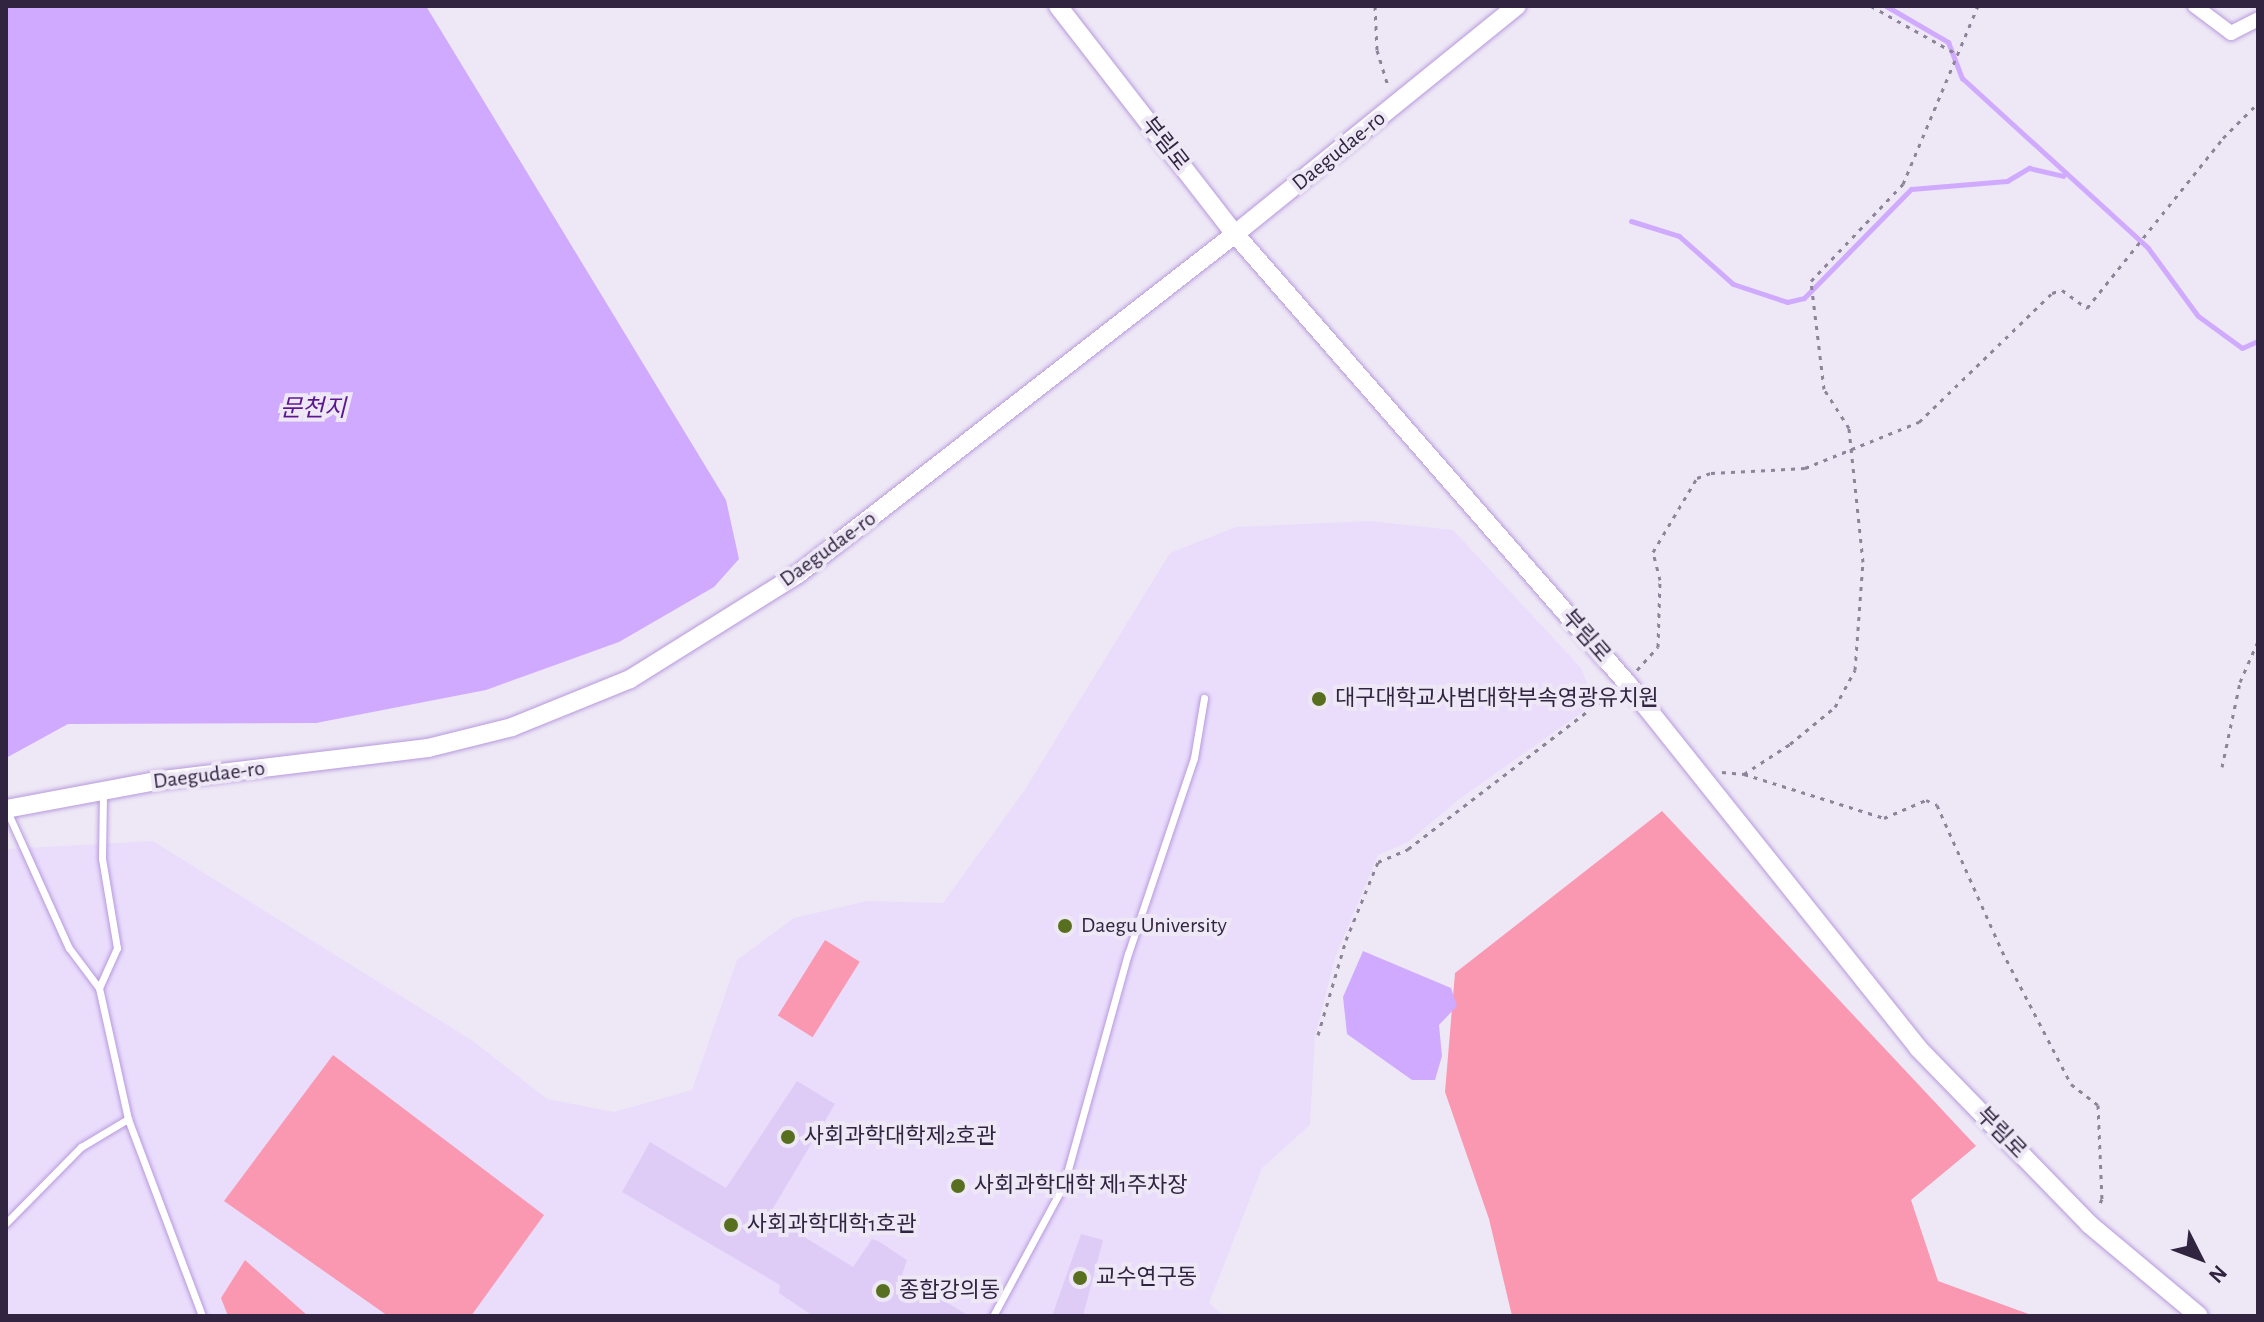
<!DOCTYPE html>
<html>
<head>
<meta charset="utf-8">
<style>
	body { margin:0 }
	#map { position:relative; width:2264px; height:1322px; overflow:hidden; background:#eee8f6; font-family:"Alegreya Sans","Noto Sans KR",sans-serif }
	div>[style] { position:absolute }
	[style*='--x'] { left:calc(var(--x)*1px); top:calc(var(--y)*1px); width:calc(var(--w)*1px); rotate:calc(var(--a)*1deg) }
	.built>* { inset:0; background:#eaddfc }
	.green>* { inset:0; background:#f998b0; transform-origin:0 0 }
	.water>* { inset:0; background:#d0aafe }
	.stream>* { height:5px; margin:-2.5px; padding:0 2.5px; transform-origin:2.5px; border-radius:2.5px; background:#d0aafe }
	.building>* { inset:0; background:#deccf7 }
	.path>* { height:3px; margin-top:-1.5px; transform-origin:0; background:repeating-linear-gradient(90deg,#8e8499 0 4px,transparent 0 10px) }
	.roads { filter:drop-shadow(0 0 2px #b799dd) drop-shadow(0 0 2px #b799dd) }
	.service>* { height:7px; margin:-3.5px; padding:0 3.5px; transform-origin:3.5px; border-radius:3.5px; background:#fff }
	.minor>* { height:14px; margin:-7px; padding:0 7px; transform-origin:7px; border-radius:7px; background:#fff }
	.tertiary>* { height:18px; margin:-9px; padding:0 9px; transform-origin:9px; border-radius:9px; background:#fff }
	.dots>* { width:22px; height:22px; translate:-50% -50%; box-sizing:border-box; border:4px solid #eee8f6; border-radius:50% }
	span { translate:-50% -50%; white-space:nowrap; text-align:center; line-height:1.15; -webkit-text-stroke:8px #eee8f6; paint-order:stroke }
	.street-label { font-size:22px; color:#312440 }
	.poi-label { font-size:22px; color:#312440 }
	.left { translate:0 -50%; text-align:left }
	.water-label { font-size:24px; color:#5d1692; font-style:italic }
	.frame { position:absolute; inset:0; border:8px solid #312440; pointer-events:none }
	.north { position:absolute; left:2160px; top:1218px; width:80px; height:80px; -webkit-text-stroke:6px #eee8f6; paint-order:stroke; rotate:132deg; font-size:22px; font-weight:700; line-height:32px; text-align:center; color:#312440 }
	.north::after { content:''; display:block; margin:auto; width:28px; height:36px; background:#312440; clip-path:polygon(50% 0,100% 100%,50% 72%,0 100%) }
</style>
</head>
<body>
<div id="map">
	<div class="built">
		<i style="clip-path:polygon(1370px 521px,1453px 530px,1581px 668px,1595px 703px,1458px 800px,1408px 842px,1378px 855px,1335px 958px,1315px 1037px,1310px 1125px,1262px 1168px,1209px 1303px,1224px 1316px,6px 1316px,6px 849px,153px 841px,473px 1041px,547px 1099px,614px 1112px,692px 1090px,737px 960px,794px 918px,867px 901px,943px 903px,1024px 791px,1170px 553px,1236px 527px)"></i>
	</div>
	<div class="green">
		<i style="clip-path:polygon(1662px 811px,1976px 1146px,1911px 1200px,1938px 1281px,2034px 1316px,1512px 1316px,1489px 1219px,1445px 1092px,1455px 973px)"></i>
		<i style="left:825px;top:940px;width:41px;height:89px;rotate:32deg"></i>
		<i style="clip-path:polygon(333px 1055px,544px 1215px,471px 1316px,388px 1316px,224px 1201px)"></i>
		<i style="clip-path:polygon(245px 1260px,308px 1316px,228px 1316px,221px 1298px)"></i>
	</div>
	<div class="water">
		<i style="clip-path:polygon(6px 6px,426px 6px,726px 500px,739px 559px,714px 587px,619px 642px,486px 690px,316px 723px,68px 724px,6px 758px)"></i>
		<i style="clip-path:polygon(1363px 951px,1451px 988px,1457px 1006px,1439px 1025px,1442px 1056px,1435px 1080px,1412px 1080px,1347px 1034px,1343px 997px)"></i>
	</div>
	<div class="stream">
		<i style="--x:1886;--y:6;--w:72;--a:30.1"></i>
		<i style="--x:1948;--y:42;--w:39;--a:69"></i>
		<i style="--x:1962;--y:78;--w:252;--a:42.4"></i>
		<i style="--x:2148;--y:248;--w:84;--a:53.7"></i>
		<i style="--x:2198;--y:316;--w:54;--a:36"></i>
		<i style="--x:2242;--y:348;--w:17;--a:-24"></i>
		<i style="--x:1631;--y:221;--w:50;--a:17.4"></i>
		<i style="--x:1679;--y:236;--w:72;--a:41.6"></i>
		<i style="--x:1733;--y:284;--w:57;--a:18.4"></i>
		<i style="--x:1787;--y:302;--w:17;--a:-13"></i>
		<i style="--x:1804;--y:298;--w:153;--a:-45.5"></i>
		<i style="--x:1911;--y:189;--w:96;--a:-4.8"></i>
		<i style="--x:2007;--y:181;--w:26;--a:-31"></i>
		<i style="--x:2029;--y:168;--w:35;--a:13"></i>
	</div>
	<div class="building">
		<i style="clip-path:polygon(797px 1081px,835px 1104px,769px 1215px,853px 1267px,872px 1239px,878px 1241px,907px 1260px,902px 1275px,969px 1316px,813px 1316px,779px 1293px,780px 1285px,622px 1192px,650px 1142px,726px 1188px)"></i>
		<i style="clip-path:polygon(1081px 1234px,1103px 1240px,1083px 1316px,1052px 1316px)"></i>
	</div>
	<div class="path">
		<i style="--x:1375;--y:6;--w:44;--a:87.4"></i>
		<i style="--x:1377;--y:50;--w:39;--a:73"></i>
		<i style="--x:1871;--y:6;--w:96;--a:29.2"></i>
		<i style="--x:1637;--y:670;--w:31;--a:-48"></i>
		<i style="--x:1658;--y:647;--w:67;--a:-88.3"></i>
		<i style="--x:1660;--y:580;--w:29;--a:-104"></i>
		<i style="--x:1653;--y:552;--w:86;--a:-59.3"></i>
		<i style="--x:1697;--y:478;--w:15;--a:-20"></i>
		<i style="--x:1711;--y:473;--w:94;--a:-3"></i>
		<i style="--x:1805;--y:468;--w:123;--a:-22"></i>
		<i style="--x:1919;--y:422;--w:185;--a:-44.1"></i>
		<i style="--x:2052;--y:293;--w:10;--a:-17"></i>
		<i style="--x:2062;--y:290;--w:31;--a:36"></i>
		<i style="--x:2087;--y:308;--w:218;--a:-51.3"></i>
		<i style="--x:2223;--y:138;--w:49;--a:-45"></i>
		<i style="--x:2222;--y:767;--w:87;--a:-78"></i>
		<i style="--x:2240;--y:682;--w:45;--a:-66.3"></i>
		<i style="--x:1722;--y:772;--w:22;--a:5"></i>
		<i style="--x:1744;--y:774;--w:55;--a:-33.1"></i>
		<i style="--x:1790;--y:744;--w:58;--a:-39.4"></i>
		<i style="--x:1835;--y:707;--w:42;--a:-61.6"></i>
		<i style="--x:1855;--y:670;--w:108;--a:-85.8"></i>
		<i style="--x:1863;--y:562;--w:135;--a:-96"></i>
		<i style="--x:1849;--y:428;--w:46;--a:-122.7"></i>
		<i style="--x:1824;--y:389;--w:109;--a:-96.9"></i>
		<i style="--x:1811;--y:281;--w:134;--a:-46.5"></i>
		<i style="--x:1903;--y:184;--w:193;--a:-67.2"></i>
		<i style="--x:1744;--y:774;--w:147;--a:17.4"></i>
		<i style="--x:1884;--y:818;--w:46;--a:-23.2"></i>
		<i style="--x:1926;--y:800;--w:12;--a:24"></i>
		<i style="--x:1937;--y:805;--w:160;--a:66"></i>
		<i style="--x:2002;--y:951;--w:150;--a:62.6"></i>
		<i style="--x:2071;--y:1084;--w:34;--a:38"></i>
		<i style="--x:2098;--y:1105;--w:94;--a:87.6"></i>
		<i style="--x:2102;--y:1199;--w:9;--a:117"></i>
		<i style="--x:1318;--y:1035;--w:99;--a:-73.6"></i>
		<i style="--x:1346;--y:940;--w:84;--a:-67.7"></i>
		<i style="--x:1378;--y:862;--w:33;--a:-23"></i>
		<i style="--x:1408;--y:849;--w:255;--a:-37.5"></i>
	</div>
	<div class="roads">
		<div class="service">
			<i style="--x:7;--y:811;--w:150;--a:65.7"></i>
			<i style="--x:69;--y:948;--w:50;--a:53.1"></i>
			<i style="--x:99;--y:988;--w:44;--a:-65.8"></i>
			<i style="--x:117;--y:948;--w:91;--a:-99.5"></i>
			<i style="--x:102;--y:858;--w:64;--a:-89.1"></i>
			<i style="--x:99;--y:988;--w:134;--a:77.5"></i>
			<i style="--x:128;--y:1119;--w:210;--a:69.4"></i>
			<i style="--x:6;--y:1223;--w:107;--a:-45.4"></i>
			<i style="--x:81;--y:1147;--w:55;--a:-30.8"></i>
			<i style="--x:993;--y:1316;--w:150;--a:-61.7"></i>
			<i style="--x:1064;--y:1184;--w:239;--a:-74.5"></i>
			<i style="--x:1128;--y:954;--w:207;--a:-71.4"></i>
			<i style="--x:1194;--y:758;--w:61;--a:-80.5"></i>
		</div>
		<div class="minor">
			<i style="--x:2195;--y:6;--w:45;--a:36.9"></i>
			<i style="--x:2231;--y:33;--w:30;--a:-27"></i>
		</div>
		<div class="tertiary">
			<i style="--x:1058;--y:6;--w:289;--a:52.2"></i>
			<i style="--x:1235;--y:234;--w:596;--a:48.88"></i>
			<i style="--x:1627;--y:683;--w:467;--a:51.4"></i>
			<i style="--x:1918;--y:1048;--w:245;--a:45.8"></i>
			<i style="--x:2089;--y:1224;--w:143;--a:39.9"></i>
			<i style="--x:6;--y:809;--w:152;--a:-10.6"></i>
			<i style="--x:155;--y:781;--w:275;--a:-6.9"></i>
			<i style="--x:428;--y:748;--w:87;--a:-14"></i>
			<i style="--x:512;--y:727;--w:127;--a:-22.1"></i>
			<i style="--x:630;--y:679;--w:198;--a:-32"></i>
			<i style="--x:798;--y:574;--w:554;--a:-37.88"></i>
			<i style="--x:1235;--y:234;--w:363;--a:-39"></i>
		</div>
	</div>
	<div class="dots">
		<i style="left:1319px;top:699px;background:#576f1f"></i>
		<i style="left:1065px;top:926px;background:#576f1f"></i>
		<i style="left:788px;top:1137px;background:#576f1f"></i>
		<i style="left:958px;top:1186px;background:#576f1f"></i>
		<i style="left:731px;top:1225px;background:#576f1f"></i>
		<i style="left:1080px;top:1278px;background:#576f1f"></i>
		<i style="left:883px;top:1291px;background:#576f1f"></i>
	</div>
	<div class="street-label">
		<span style="left:1165px;top:144px;rotate:52deg">부림로</span>
		<span style="left:1339px;top:151px;rotate:-39deg">Daegudae-ro</span>
		<span style="left:828px;top:549px;rotate:-36deg">Daegudae-ro</span>
		<span style="left:1586px;top:636px;rotate:49deg">부림로</span>
		<span style="left:209px;top:775px;rotate:-7deg">Daegudae-ro</span>
		<span style="left:2001px;top:1133px;rotate:46deg">부림로</span>
	</div>
	<div class="poi-label">
		<span class="left" style="left:1335px;top:699px">대구대학교사범대학부속영광유치원</span>
		<span class="left" style="left:1081px;top:926px">Daegu University</span>
		<span class="left" style="left:804px;top:1137px">사회과학대학제2호관</span>
		<span class="left" style="left:974px;top:1186px">사회과학대학 제1주차장</span>
		<span class="left" style="left:747px;top:1225px">사회과학대학1호관</span>
		<span class="left" style="left:1096px;top:1278px">교수연구동</span>
		<span class="left" style="left:899px;top:1291px">종합강의동</span>
	</div>
	<div class="water-label">
		<span style="left:313px;top:410px">문천지</span>
	</div>
	<div class="frame"></div>
	<div class="north">N</div>
</div>
</body>
</html>
